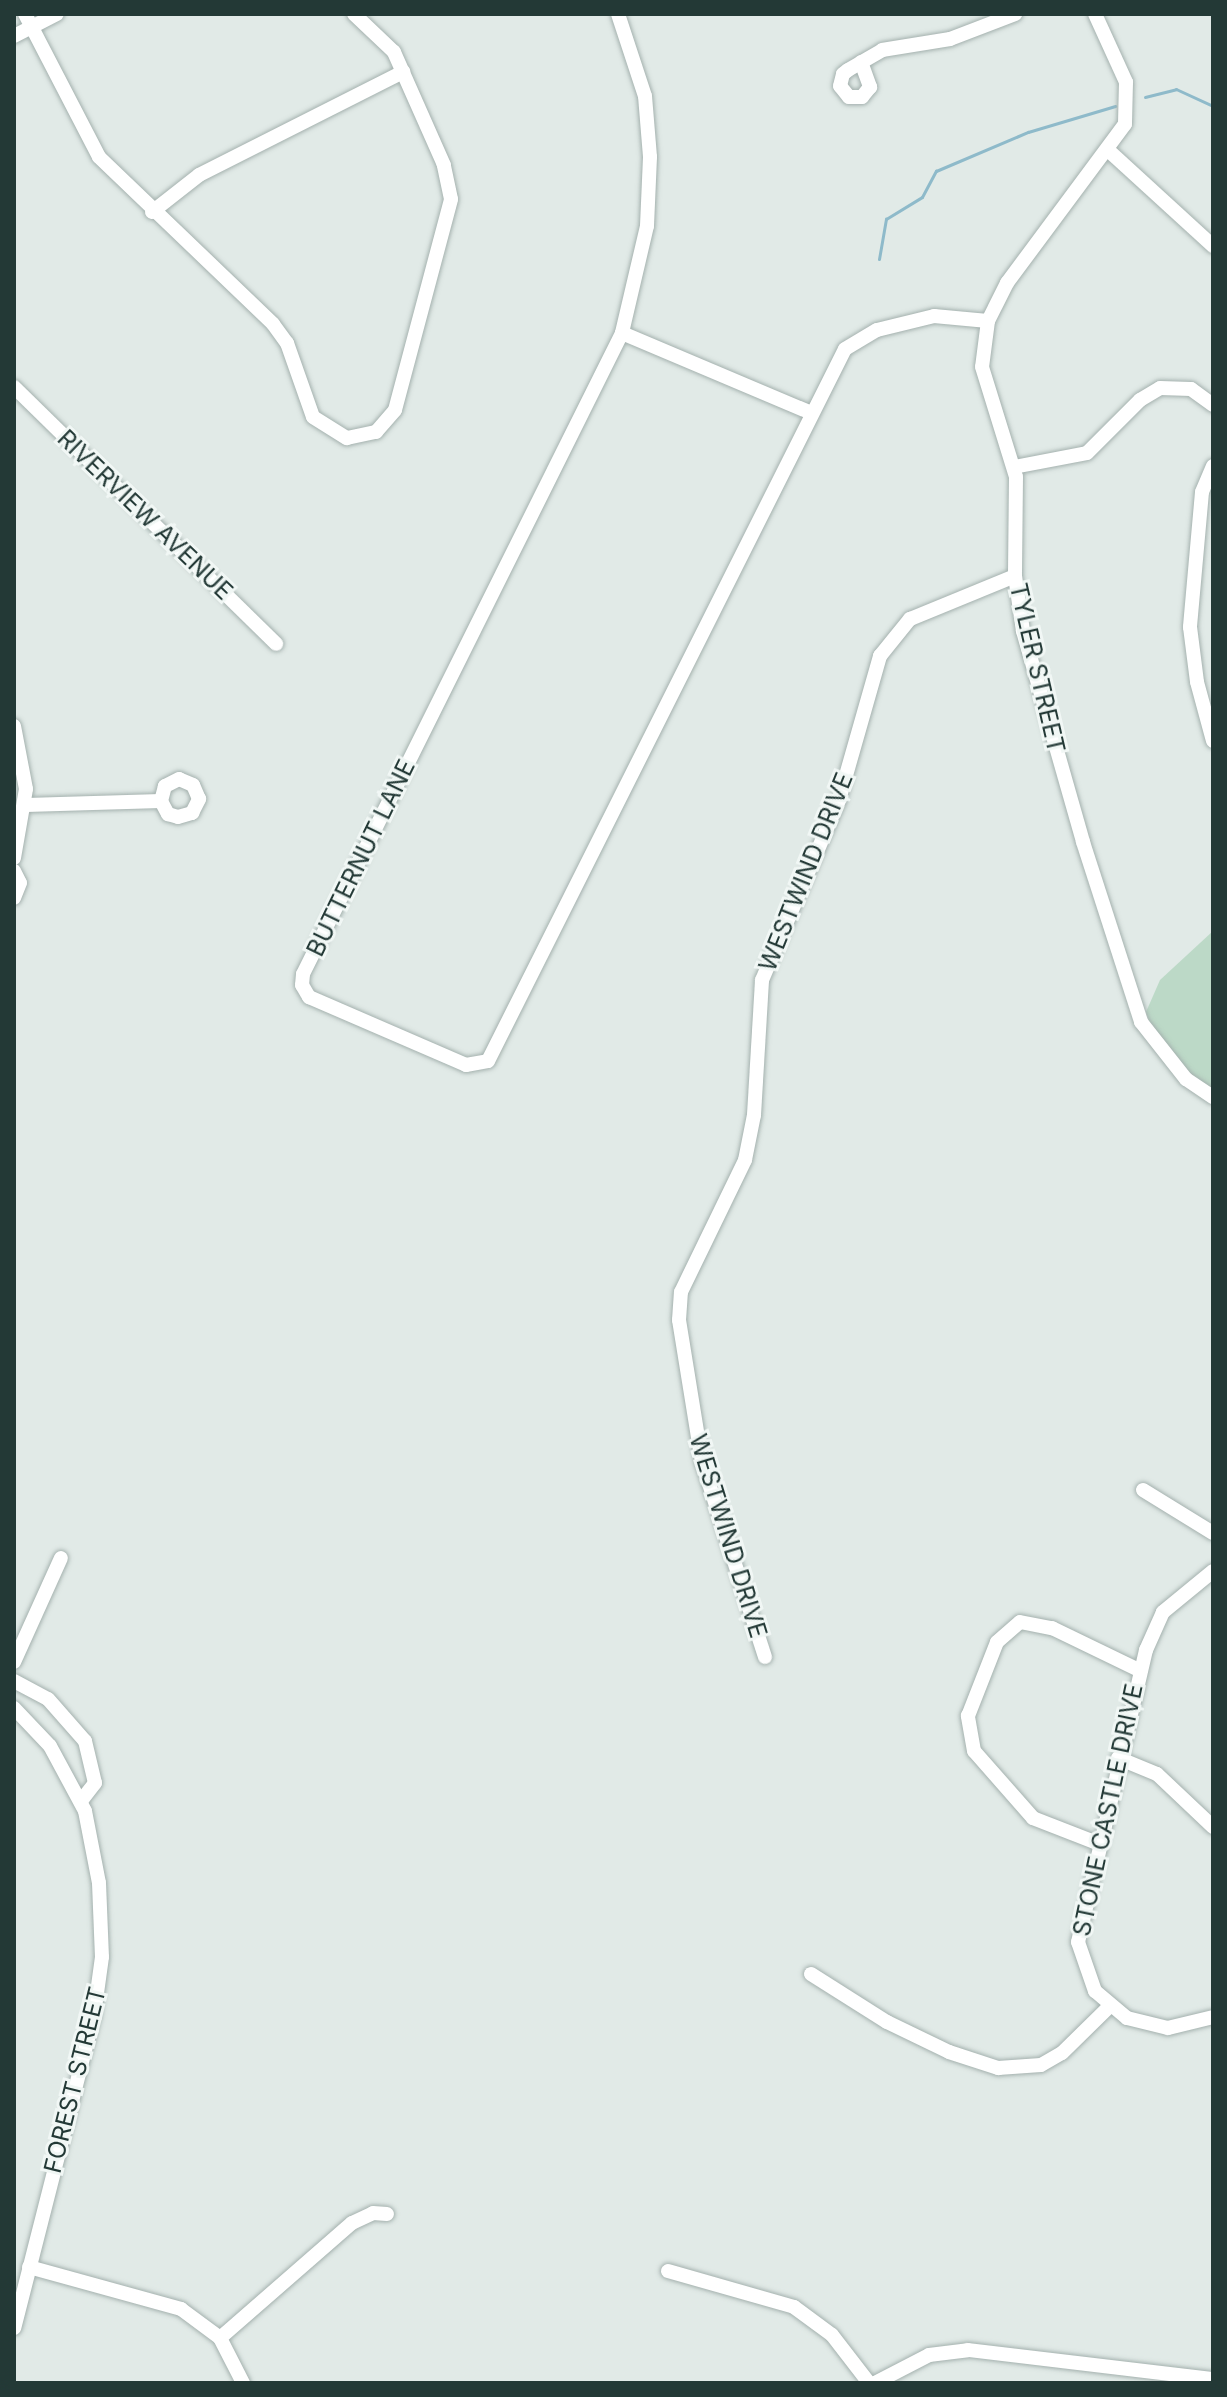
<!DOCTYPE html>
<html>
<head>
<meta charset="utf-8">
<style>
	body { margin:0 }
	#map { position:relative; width:1227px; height:2397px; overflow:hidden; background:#e1eae7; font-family:Inter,sans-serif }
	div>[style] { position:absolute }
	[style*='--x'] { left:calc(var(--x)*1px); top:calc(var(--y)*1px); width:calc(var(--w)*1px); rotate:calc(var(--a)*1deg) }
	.green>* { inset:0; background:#bcd9c7 }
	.stream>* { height:3px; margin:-1.5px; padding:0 1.5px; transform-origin:1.5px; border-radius:1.5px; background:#8ebaca }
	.roads { filter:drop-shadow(0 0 2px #a4b1ae) drop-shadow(0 0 2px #a4b1ae) }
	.minor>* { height:14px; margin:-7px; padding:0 7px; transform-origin:7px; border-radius:7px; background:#fff }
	span { translate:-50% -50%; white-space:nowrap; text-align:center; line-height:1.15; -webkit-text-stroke:6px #f1f7f5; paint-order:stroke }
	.street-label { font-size:24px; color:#233936 }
	.frame { position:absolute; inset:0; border:16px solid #233936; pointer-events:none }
</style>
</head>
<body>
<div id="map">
	<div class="green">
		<i style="clip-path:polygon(1213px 931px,1213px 1089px,1187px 1072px,1153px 1031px,1146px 1012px,1160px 980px)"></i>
	</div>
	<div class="stream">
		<i style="--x:1145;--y:97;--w:32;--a:-14"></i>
		<i style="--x:1176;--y:89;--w:41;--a:24.7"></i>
		<i style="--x:879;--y:259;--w:41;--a:-80.1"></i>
		<i style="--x:886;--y:219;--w:42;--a:-31.4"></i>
		<i style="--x:922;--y:197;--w:30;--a:-62"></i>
		<i style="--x:936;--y:171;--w:100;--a:-23"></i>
		<i style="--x:1028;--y:132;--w:91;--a:-16.6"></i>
	</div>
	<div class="roads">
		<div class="minor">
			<i style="--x:25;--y:14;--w:161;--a:62.6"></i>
			<i style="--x:99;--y:157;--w:241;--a:43.8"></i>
			<i style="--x:273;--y:324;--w:24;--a:54"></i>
			<i style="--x:287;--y:343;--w:78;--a:70.6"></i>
			<i style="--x:313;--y:417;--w:40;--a:32"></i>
			<i style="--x:347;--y:438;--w:30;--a:-12"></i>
			<i style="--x:376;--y:432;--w:29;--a:-49"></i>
			<i style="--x:395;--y:410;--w:218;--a:-75.1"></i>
			<i style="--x:451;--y:199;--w:35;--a:-102"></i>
			<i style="--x:444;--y:165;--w:124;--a:-113.9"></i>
			<i style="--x:394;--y:52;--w:55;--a:-136.5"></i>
			<i style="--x:618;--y:14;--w:86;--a:71.8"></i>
			<i style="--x:645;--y:96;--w:61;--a:85.3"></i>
			<i style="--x:650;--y:157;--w:69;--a:92.5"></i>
			<i style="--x:647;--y:226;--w:110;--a:103.2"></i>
			<i style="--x:622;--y:333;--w:716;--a:116.46"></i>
			<i style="--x:303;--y:974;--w:11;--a:95"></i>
			<i style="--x:302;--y:985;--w:14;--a:60"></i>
			<i style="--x:309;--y:997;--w:171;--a:23.4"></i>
			<i style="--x:466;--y:1065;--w:22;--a:-10"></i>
			<i style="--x:488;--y:1061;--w:796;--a:-63.37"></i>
			<i style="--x:845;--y:349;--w:37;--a:-31"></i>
			<i style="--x:877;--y:330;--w:59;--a:-13.8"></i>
			<i style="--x:934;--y:316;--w:54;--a:5.3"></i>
			<i style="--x:1095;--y:14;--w:75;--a:65.5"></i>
			<i style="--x:1126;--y:82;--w:42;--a:91.4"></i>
			<i style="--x:1125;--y:124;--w:198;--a:126.6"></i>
			<i style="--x:1007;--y:283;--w:42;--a:116.6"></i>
			<i style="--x:988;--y:321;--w:46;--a:97.4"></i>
			<i style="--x:982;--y:367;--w:115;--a:72.8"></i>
			<i style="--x:1016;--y:477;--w:99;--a:90.6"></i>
			<i style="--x:1015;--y:576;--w:56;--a:81.7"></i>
			<i style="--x:1023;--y:631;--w:219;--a:74.1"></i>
			<i style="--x:1083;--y:842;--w:189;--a:72.1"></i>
			<i style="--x:1141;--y:1022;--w:73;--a:51.7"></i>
			<i style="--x:1186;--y:1079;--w:32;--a:34"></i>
			<i style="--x:14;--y:36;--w:48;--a:-27.1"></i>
			<i style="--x:861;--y:62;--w:27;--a:70"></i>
			<i style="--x:870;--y:87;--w:13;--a:129"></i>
			<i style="--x:862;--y:97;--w:13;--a:180"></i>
			<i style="--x:849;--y:97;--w:14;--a:-129"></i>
			<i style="--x:840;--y:86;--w:12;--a:-76"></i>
			<i style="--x:843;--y:74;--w:6;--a:-39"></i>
			<i style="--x:848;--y:70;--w:39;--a:-30"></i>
			<i style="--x:882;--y:50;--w:69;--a:-9.2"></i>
			<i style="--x:950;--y:39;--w:70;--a:-21"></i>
			<i style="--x:1109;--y:151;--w:141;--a:42.4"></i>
			<i style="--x:152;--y:212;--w:60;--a:-38.2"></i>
			<i style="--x:199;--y:175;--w:229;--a:-26.8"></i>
			<i style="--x:622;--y:333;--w:205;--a:22.9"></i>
			<i style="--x:14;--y:387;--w:367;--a:44.4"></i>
			<i style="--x:1213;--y:466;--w:28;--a:113"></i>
			<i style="--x:1202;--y:492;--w:136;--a:95.1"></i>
			<i style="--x:1190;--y:627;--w:55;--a:82.7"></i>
			<i style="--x:1197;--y:682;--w:61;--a:74.8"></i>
			<i style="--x:1014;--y:467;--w:74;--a:-10.9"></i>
			<i style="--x:1087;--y:453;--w:75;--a:-45"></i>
			<i style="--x:1140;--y:400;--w:23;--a:-31"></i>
			<i style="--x:1160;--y:388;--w:31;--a:2"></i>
			<i style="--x:1191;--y:389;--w:27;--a:36"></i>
			<i style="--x:14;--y:726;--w:64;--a:79.2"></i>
			<i style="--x:26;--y:789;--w:70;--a:99.9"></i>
			<i style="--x:26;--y:805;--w:135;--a:-1.7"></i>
			<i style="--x:161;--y:801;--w:15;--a:62"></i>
			<i style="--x:168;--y:814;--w:10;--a:17"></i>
			<i style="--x:178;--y:817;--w:15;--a:-16"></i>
			<i style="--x:192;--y:813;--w:16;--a:-63"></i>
			<i style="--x:199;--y:799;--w:15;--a:-113"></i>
			<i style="--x:193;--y:785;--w:15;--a:-157"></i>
			<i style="--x:179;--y:779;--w:16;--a:153"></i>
			<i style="--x:165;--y:786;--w:16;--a:105"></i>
			<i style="--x:14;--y:871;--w:13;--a:63"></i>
			<i style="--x:20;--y:883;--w:16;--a:112"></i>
			<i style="--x:1143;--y:1490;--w:82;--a:31.6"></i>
			<i style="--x:1213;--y:1571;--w:65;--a:140.6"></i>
			<i style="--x:1163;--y:1612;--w:42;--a:114.1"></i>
			<i style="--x:1146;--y:1650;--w:300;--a:103.1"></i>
			<i style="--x:1078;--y:1942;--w:52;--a:70.9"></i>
			<i style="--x:1095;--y:1991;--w:42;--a:40.2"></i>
			<i style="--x:1127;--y:2018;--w:42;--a:13.7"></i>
			<i style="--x:1168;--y:2028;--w:46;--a:-13.7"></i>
			<i style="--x:765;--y:1657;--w:205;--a:-107.9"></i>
			<i style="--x:702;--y:1462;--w:144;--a:-99.2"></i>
			<i style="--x:679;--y:1320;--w:28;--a:-86"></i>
			<i style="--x:681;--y:1292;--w:147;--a:-64.1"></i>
			<i style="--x:745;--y:1160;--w:46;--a:-78.7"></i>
			<i style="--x:754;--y:1115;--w:135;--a:-86.6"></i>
			<i style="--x:762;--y:980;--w:196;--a:-66.8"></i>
			<i style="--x:839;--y:800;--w:150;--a:-74.1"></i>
			<i style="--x:880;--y:656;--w:48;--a:-51"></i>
			<i style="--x:910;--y:619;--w:113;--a:-22.3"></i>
			<i style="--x:14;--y:1662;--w:114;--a:-65.7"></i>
			<i style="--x:14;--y:1681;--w:38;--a:28"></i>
			<i style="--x:48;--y:1699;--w:56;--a:48.6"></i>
			<i style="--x:85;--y:1741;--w:43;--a:76.6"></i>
			<i style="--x:95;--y:1783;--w:23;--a:128"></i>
			<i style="--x:14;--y:1708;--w:52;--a:46.5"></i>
			<i style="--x:50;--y:1746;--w:74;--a:61.7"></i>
			<i style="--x:85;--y:1811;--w:73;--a:79"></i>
			<i style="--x:99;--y:1883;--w:74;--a:87.7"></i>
			<i style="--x:102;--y:1957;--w:59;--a:97.9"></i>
			<i style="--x:94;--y:2015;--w:323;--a:104.3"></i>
			<i style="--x:1118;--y:1758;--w:42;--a:22.3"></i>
			<i style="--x:1157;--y:1774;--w:77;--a:43.4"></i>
			<i style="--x:1097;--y:1843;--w:69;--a:-158.7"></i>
			<i style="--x:1033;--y:1818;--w:89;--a:-131.4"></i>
			<i style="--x:974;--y:1751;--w:36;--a:-100"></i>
			<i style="--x:968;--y:1716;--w:79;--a:-68.6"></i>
			<i style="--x:997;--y:1642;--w:30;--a:-41"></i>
			<i style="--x:1020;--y:1622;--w:33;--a:11"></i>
			<i style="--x:1052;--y:1628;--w:97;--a:25.8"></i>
			<i style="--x:811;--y:1974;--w:90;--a:32.3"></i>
			<i style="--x:887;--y:2022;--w:69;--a:25.8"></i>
			<i style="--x:949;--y:2052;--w:52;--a:18.1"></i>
			<i style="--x:998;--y:2068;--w:43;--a:-4"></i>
			<i style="--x:1041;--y:2065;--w:24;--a:-30"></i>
			<i style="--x:1062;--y:2053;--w:67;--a:-44.4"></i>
			<i style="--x:29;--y:2267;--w:158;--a:15.4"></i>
			<i style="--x:181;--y:2309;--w:49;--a:36.6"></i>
			<i style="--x:220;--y:2338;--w:51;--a:62.9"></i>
			<i style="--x:668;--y:2271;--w:131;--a:15.9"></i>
			<i style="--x:794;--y:2307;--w:47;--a:36.4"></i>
			<i style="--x:832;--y:2335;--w:61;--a:52.4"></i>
			<i style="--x:220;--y:2338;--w:175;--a:-41.1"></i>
			<i style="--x:352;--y:2223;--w:23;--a:-25"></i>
			<i style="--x:373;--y:2213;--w:14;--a:4"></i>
			<i style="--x:875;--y:2383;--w:61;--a:-27.4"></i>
			<i style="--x:929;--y:2355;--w:39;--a:-7"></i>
			<i style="--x:968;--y:2350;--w:247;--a:6.8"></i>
		</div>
	</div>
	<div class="street-label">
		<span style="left:145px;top:515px;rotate:44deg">RIVERVIEW AVENUE</span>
		<span style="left:1037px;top:668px;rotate:77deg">TYLER STREET</span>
		<span style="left:361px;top:858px;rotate:-64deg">BUTTERNUT LANE</span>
		<span style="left:806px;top:872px;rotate:-68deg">WESTWIND DRIVE</span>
		<span style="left:728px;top:1536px;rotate:73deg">WESTWIND DRIVE</span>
		<span style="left:1108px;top:1810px;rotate:-78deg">STONE CASTLE DRIVE</span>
		<span style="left:75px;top:2080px;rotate:-76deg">FOREST STREET</span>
	</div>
	<div class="frame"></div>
</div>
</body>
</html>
